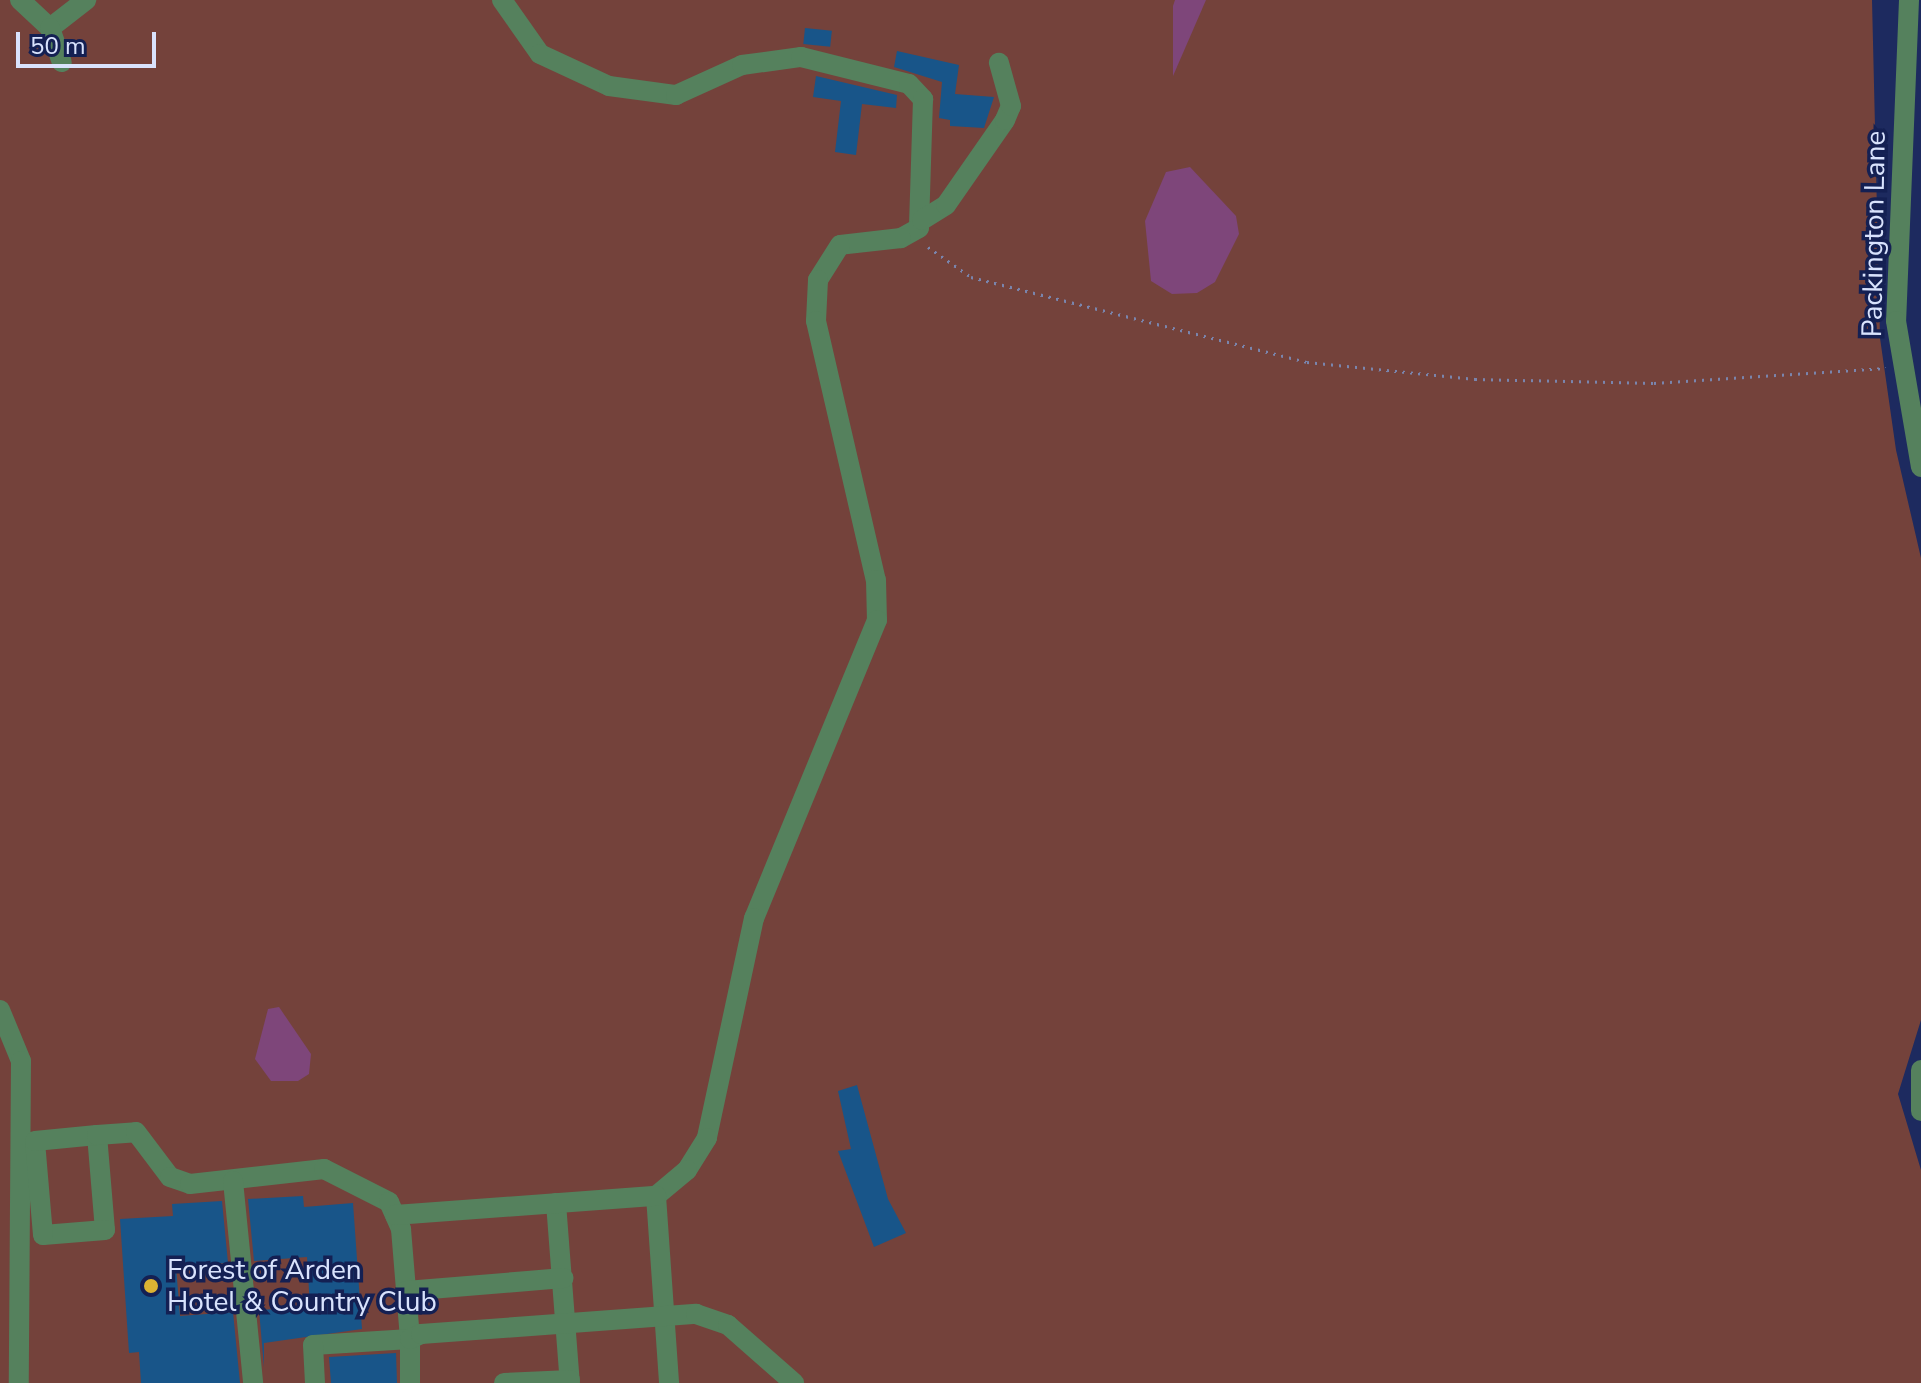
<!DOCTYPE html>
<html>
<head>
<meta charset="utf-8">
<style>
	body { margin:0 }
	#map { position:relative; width:1921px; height:1383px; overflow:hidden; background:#1d2a5f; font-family:"Nunito Sans",sans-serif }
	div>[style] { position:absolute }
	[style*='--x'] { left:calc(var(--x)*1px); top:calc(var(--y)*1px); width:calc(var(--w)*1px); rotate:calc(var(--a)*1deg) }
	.green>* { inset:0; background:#74423b }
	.water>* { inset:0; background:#7e467a }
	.building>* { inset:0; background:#185589; transform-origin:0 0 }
	.path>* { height:3px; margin-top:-1.5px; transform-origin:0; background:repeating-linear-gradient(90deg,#7a85ad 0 2px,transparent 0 8px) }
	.minor>* { height:20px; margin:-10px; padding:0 10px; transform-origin:10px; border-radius:10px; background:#55815d }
	.dots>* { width:22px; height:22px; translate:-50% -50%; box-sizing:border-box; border:4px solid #142053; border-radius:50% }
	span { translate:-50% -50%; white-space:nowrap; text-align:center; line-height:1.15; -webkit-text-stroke:7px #142053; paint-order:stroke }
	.street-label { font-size:28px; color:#d9e3fd }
	.poi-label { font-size:28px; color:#d9e3fd }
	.left { translate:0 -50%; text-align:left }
	.scale { position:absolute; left:16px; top:32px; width:140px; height:36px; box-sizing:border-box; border:4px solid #d9e3fd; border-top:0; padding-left:10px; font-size:24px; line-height:28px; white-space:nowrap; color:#d9e3fd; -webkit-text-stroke:6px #142053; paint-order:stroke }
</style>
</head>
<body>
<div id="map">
	<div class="green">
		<i style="clip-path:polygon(0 0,1872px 0,1880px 338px,1896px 450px,1921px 558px,1921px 1020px,1898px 1094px,1921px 1170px,1921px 1383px,0 1383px)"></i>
	</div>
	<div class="water">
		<i style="clip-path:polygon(1175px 0,1206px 0,1173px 76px,1173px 6px)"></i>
		<i style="clip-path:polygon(1190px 167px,1236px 216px,1239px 234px,1215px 282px,1197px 293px,1172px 294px,1151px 281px,1145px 221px,1166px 172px)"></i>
		<i style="clip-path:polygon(279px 1007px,311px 1054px,309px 1074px,298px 1081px,271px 1081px,255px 1059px,268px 1009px)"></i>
	</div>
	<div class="building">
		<i style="left:805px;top:28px;width:27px;height:16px;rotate:6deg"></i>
		<i style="clip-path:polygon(897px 51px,959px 65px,955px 94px,994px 97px,984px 128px,950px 126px,950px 120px,939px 118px,942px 82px,894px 67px)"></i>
		<i style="clip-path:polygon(816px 76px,897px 95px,896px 108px,862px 104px,856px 155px,835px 152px,841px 101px,813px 97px)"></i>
		<i style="clip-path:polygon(857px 1085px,888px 1199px,906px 1233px,874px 1247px,838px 1151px,851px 1149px,838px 1091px)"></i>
		<i style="clip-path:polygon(303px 1196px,304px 1207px,353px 1203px,362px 1329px,264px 1343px,264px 1367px,259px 1310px,310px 1307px,307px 1257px,254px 1261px,248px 1199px)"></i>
		<i style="clip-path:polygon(222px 1201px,228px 1263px,176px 1266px,180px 1316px,233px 1312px,240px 1383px,141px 1383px,139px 1352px,129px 1353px,120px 1219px,173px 1216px,172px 1204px)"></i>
		<i style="clip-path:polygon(396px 1353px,397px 1383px,331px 1383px,329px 1357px)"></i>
	</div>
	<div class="path">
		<i style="--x:928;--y:247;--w:52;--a:34.9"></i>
		<i style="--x:971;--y:277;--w:347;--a:14.2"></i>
		<i style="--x:1307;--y:362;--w:169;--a:5.8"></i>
		<i style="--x:1475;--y:379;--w:179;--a:1.3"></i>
		<i style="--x:1654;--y:383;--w:232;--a:-3.7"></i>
	</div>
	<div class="minor">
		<i style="--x:20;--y:0;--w:41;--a:43"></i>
		<i style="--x:50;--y:28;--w:46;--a:-37.9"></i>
		<i style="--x:502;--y:0;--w:66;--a:54.9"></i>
		<i style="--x:540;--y:54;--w:76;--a:24.9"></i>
		<i style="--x:609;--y:86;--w:68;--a:7.7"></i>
		<i style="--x:676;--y:95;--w:72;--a:-24.4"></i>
		<i style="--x:742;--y:65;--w:60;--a:-7.7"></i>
		<i style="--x:801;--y:57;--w:111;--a:14"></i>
		<i style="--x:909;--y:84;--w:21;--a:47"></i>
		<i style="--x:923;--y:99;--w:129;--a:91.8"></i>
		<i style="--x:919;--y:228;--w:21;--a:151"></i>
		<i style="--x:901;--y:238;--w:61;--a:173.5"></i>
		<i style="--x:840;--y:245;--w:41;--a:122.2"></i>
		<i style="--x:818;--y:280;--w:41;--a:92.8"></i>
		<i style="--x:816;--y:321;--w:266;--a:77"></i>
		<i style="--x:876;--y:580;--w:40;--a:88.6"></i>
		<i style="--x:877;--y:620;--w:322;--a:112.4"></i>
		<i style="--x:754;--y:918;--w:225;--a:102.1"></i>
		<i style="--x:707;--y:1138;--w:38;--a:122"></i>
		<i style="--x:687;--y:1170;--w:40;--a:140"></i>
		<i style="--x:656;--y:1196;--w:187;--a:86"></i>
		<i style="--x:1909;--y:0;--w:321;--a:92.3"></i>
		<i style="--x:1896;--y:321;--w:148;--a:80.3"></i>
		<i style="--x:50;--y:28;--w:36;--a:71"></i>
		<i style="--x:922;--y:220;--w:28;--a:-32"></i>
		<i style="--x:946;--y:205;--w:103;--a:-55.2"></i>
		<i style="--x:1005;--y:120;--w:15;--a:-67"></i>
		<i style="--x:1011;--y:106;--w:45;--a:-105.6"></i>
		<i style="--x:0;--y:1010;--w:55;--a:67.6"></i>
		<i style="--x:21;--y:1061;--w:322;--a:90.4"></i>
		<i style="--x:1921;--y:1070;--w:41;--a:90"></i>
		<i style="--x:97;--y:1135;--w:95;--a:85.2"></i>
		<i style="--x:105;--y:1230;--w:62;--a:175.4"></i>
		<i style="--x:43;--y:1235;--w:94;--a:-94.9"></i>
		<i style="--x:35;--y:1141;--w:62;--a:-5.5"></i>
		<i style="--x:97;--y:1135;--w:39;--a:-4"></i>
		<i style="--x:136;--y:1132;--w:56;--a:52.9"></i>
		<i style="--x:170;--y:1177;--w:21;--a:19"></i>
		<i style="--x:190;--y:1184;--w:135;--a:-6.4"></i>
		<i style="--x:324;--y:1169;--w:73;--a:26.9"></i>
		<i style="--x:389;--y:1202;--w:30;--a:66"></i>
		<i style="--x:401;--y:1229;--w:110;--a:85.3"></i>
		<i style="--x:410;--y:1339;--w:97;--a:176.5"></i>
		<i style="--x:313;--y:1345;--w:38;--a:87"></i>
		<i style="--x:233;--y:1181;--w:203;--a:84.3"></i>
		<i style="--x:556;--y:1203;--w:181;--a:85.6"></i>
		<i style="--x:395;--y:1215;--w:262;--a:-4.2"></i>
		<i style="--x:406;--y:1291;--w:158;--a:-4.7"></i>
		<i style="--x:410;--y:1383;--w:44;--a:-90"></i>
		<i style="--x:410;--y:1339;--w:12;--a:-24"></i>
		<i style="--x:421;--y:1334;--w:276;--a:-4.2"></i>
		<i style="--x:696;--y:1314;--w:34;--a:19"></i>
		<i style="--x:728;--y:1325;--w:88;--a:41.3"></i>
		<i style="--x:504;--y:1383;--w:66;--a:-2.6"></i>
	</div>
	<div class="dots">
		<i style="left:151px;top:1286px;background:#dcb233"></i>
	</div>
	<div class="street-label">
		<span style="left:1874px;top:234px;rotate:-89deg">Packington Lane</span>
	</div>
	<div class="poi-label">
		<span class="left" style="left:167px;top:1286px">Forest of Arden<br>Hotel &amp; Country Club</span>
	</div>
	<div class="scale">50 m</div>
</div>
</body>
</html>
